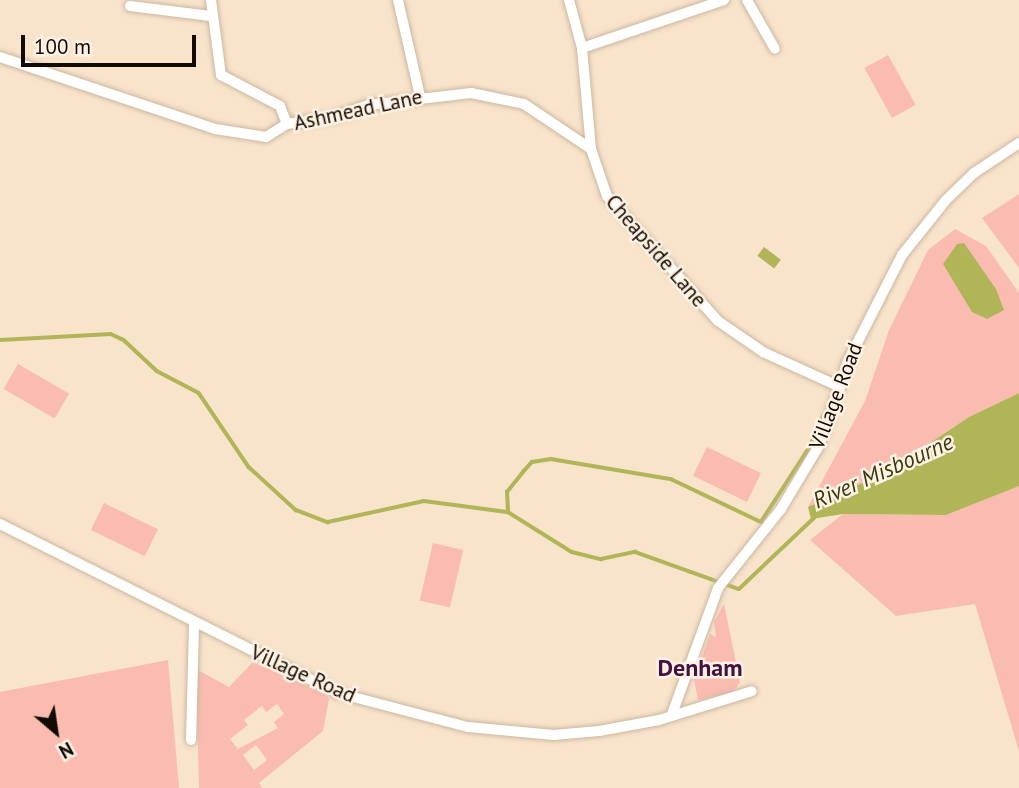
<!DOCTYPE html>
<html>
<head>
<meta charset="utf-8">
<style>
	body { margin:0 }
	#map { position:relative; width:1019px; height:788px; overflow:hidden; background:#f8e3cb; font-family:"PT Sans",sans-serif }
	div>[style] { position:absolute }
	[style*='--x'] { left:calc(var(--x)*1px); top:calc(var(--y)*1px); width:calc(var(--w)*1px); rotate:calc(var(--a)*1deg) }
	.green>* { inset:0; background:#fabcb1; transform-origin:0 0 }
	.water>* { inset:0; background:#b0b557; transform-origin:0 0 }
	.stream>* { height:3.5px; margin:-1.75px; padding:0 1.75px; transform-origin:1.75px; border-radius:1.75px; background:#b0b557 }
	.roads { filter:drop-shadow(0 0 2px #ccb7a0) drop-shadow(0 0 2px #ccb7a0) }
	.street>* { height:10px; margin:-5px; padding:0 5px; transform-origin:5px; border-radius:5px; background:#fff }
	span { translate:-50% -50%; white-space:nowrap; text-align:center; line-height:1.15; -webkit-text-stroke:5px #fff2e3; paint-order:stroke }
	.street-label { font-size:21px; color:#120b04 }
	.water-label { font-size:23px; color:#383a12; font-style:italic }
	.quarter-label { font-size:24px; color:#431242; font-weight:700 }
	.north { position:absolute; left:21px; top:697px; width:70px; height:70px; -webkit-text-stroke:5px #fff2e3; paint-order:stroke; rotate:151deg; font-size:19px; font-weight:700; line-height:28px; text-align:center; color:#120b04 }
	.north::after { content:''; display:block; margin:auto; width:24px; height:32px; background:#120b04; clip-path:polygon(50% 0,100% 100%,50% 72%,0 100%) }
	.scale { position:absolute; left:21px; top:35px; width:175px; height:32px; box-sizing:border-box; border:4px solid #120b04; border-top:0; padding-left:9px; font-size:21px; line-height:24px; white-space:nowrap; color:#120b04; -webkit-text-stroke:5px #fff2e3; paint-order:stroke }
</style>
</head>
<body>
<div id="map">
	<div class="green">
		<i style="left:888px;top:55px;width:57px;height:27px;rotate:61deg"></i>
		<i style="clip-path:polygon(1019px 194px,1019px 268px,982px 218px)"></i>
		<i style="clip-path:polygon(955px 229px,986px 246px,1019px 293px,1019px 393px,969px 417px,885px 473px,808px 507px,865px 401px,889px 330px,928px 250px)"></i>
		<i style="left:18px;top:364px;width:59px;height:29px;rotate:30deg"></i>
		<i style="left:707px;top:447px;width:60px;height:32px;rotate:26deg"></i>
		<i style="clip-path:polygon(1019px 486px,1019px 751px,975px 604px,896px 616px,810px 540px,843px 514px,946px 515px)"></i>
		<i style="left:104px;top:503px;width:60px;height:30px;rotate:26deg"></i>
		<i style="left:433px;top:543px;width:31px;height:59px;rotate:13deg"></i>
		<i style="clip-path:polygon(724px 604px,740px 682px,733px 692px,698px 700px,694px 680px,710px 634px,716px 637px,714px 622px)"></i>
		<i style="clip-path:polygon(168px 660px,179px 788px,0 788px,0 692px)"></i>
		<i style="clip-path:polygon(evenodd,253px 662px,325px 694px,329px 699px,323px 731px,259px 783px,262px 788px,199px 788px,196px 669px,229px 687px,253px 662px,277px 704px,284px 714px,274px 722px,278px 728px,238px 749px,230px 739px,248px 725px,244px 720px,262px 706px,266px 712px,277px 704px,253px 662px,256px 745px,267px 760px,254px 770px,243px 755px,256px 745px)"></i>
	</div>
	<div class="water">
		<i style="clip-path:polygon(964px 243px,996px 289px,1004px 310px,987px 319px,972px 312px,943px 264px,957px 244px)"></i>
		<i style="left:764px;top:247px;width:21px;height:11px;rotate:37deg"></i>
		<i style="clip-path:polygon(1019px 393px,1019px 486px,946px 515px,843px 514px,811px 519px,808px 507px,885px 473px,969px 417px)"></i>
	</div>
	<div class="stream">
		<i style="--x:0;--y:340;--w:111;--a:-3.1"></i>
		<i style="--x:111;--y:334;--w:14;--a:25"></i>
		<i style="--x:124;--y:340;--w:45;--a:43.2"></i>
		<i style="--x:157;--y:371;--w:47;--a:27.6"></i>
		<i style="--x:199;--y:393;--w:89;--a:56"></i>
		<i style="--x:249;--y:467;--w:64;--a:42.5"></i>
		<i style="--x:296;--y:510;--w:34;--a:21"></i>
		<i style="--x:328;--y:522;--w:98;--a:-12.3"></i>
		<i style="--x:424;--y:501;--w:85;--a:7.5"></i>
		<i style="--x:508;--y:512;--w:75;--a:32"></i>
		<i style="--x:572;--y:552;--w:30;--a:14"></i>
		<i style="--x:601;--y:559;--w:35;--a:-12"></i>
		<i style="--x:635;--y:552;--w:110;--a:19.6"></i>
		<i style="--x:739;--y:589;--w:103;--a:-43.4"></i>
		<i style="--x:508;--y:511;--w:19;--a:-93"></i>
		<i style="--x:507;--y:492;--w:26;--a:-51"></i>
		<i style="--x:523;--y:472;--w:13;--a:-48"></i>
		<i style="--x:532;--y:462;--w:19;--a:-9"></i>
		<i style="--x:551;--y:459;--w:122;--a:9.5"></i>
		<i style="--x:671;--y:479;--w:100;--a:25.5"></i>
		<i style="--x:761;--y:522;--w:88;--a:-57"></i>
		<i style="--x:809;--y:448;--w:37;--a:-66"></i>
	</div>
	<div class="roads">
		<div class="street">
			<i style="--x:211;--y:0;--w:76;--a:82.4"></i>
			<i style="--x:221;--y:75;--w:67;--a:27.7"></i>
			<i style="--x:280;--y:106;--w:19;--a:69"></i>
			<i style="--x:398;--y:0;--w:98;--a:77.1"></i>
			<i style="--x:569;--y:0;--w:50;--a:74.8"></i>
			<i style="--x:582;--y:48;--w:101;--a:84.9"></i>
			<i style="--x:591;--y:149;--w:50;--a:71.2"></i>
			<i style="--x:607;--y:196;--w:167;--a:48.4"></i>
			<i style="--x:718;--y:321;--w:55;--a:34.6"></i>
			<i style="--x:763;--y:352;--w:85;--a:24.4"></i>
			<i style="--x:747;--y:0;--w:56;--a:60.3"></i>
			<i style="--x:130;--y:6;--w:81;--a:7.1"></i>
			<i style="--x:582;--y:48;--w:150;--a:-18.7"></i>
			<i style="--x:0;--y:57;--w:227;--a:18.5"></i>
			<i style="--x:215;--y:129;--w:52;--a:8.9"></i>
			<i style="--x:266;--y:137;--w:25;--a:-32"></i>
			<i style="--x:287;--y:124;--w:48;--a:-8.5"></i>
			<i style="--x:334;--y:117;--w:36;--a:-19"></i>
			<i style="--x:368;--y:105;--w:104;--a:-6.6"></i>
			<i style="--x:471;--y:93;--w:54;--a:11.7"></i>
			<i style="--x:524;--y:104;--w:81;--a:33.9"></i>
			<i style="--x:0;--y:524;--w:378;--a:26.6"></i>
			<i style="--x:338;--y:693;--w:134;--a:14.7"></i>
			<i style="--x:468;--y:727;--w:86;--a:5.3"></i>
			<i style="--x:554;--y:735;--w:45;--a:-5.1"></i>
			<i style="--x:599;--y:731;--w:61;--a:-10.4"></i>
			<i style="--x:659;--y:720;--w:97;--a:-17.3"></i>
			<i style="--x:672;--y:714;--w:134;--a:-69.9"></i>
			<i style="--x:718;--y:588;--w:101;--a:-51.4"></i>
			<i style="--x:781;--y:509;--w:76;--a:-59"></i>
			<i style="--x:820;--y:444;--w:88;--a:-71.4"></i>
			<i style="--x:848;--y:361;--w:119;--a:-63"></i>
			<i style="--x:902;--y:255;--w:70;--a:-51.3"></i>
			<i style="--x:946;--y:200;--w:39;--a:-44"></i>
			<i style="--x:974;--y:173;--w:54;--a:-33.7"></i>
			<i style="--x:191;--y:740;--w:116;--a:-88.5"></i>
		</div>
	</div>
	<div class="street-label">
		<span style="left:358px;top:110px;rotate:-12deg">Ashmead Lane</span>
		<span style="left:656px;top:251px;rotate:49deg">Cheapside Lane</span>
		<span style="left:836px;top:396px;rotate:-69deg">Village Road</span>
		<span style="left:303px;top:674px;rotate:24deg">Village Road</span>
	</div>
	<div class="water-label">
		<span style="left:883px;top:471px;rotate:-24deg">River Misbourne</span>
	</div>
	<div class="quarter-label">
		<span style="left:700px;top:668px">Denham</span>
	</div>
	<div class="north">N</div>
	<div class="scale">100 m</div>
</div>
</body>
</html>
